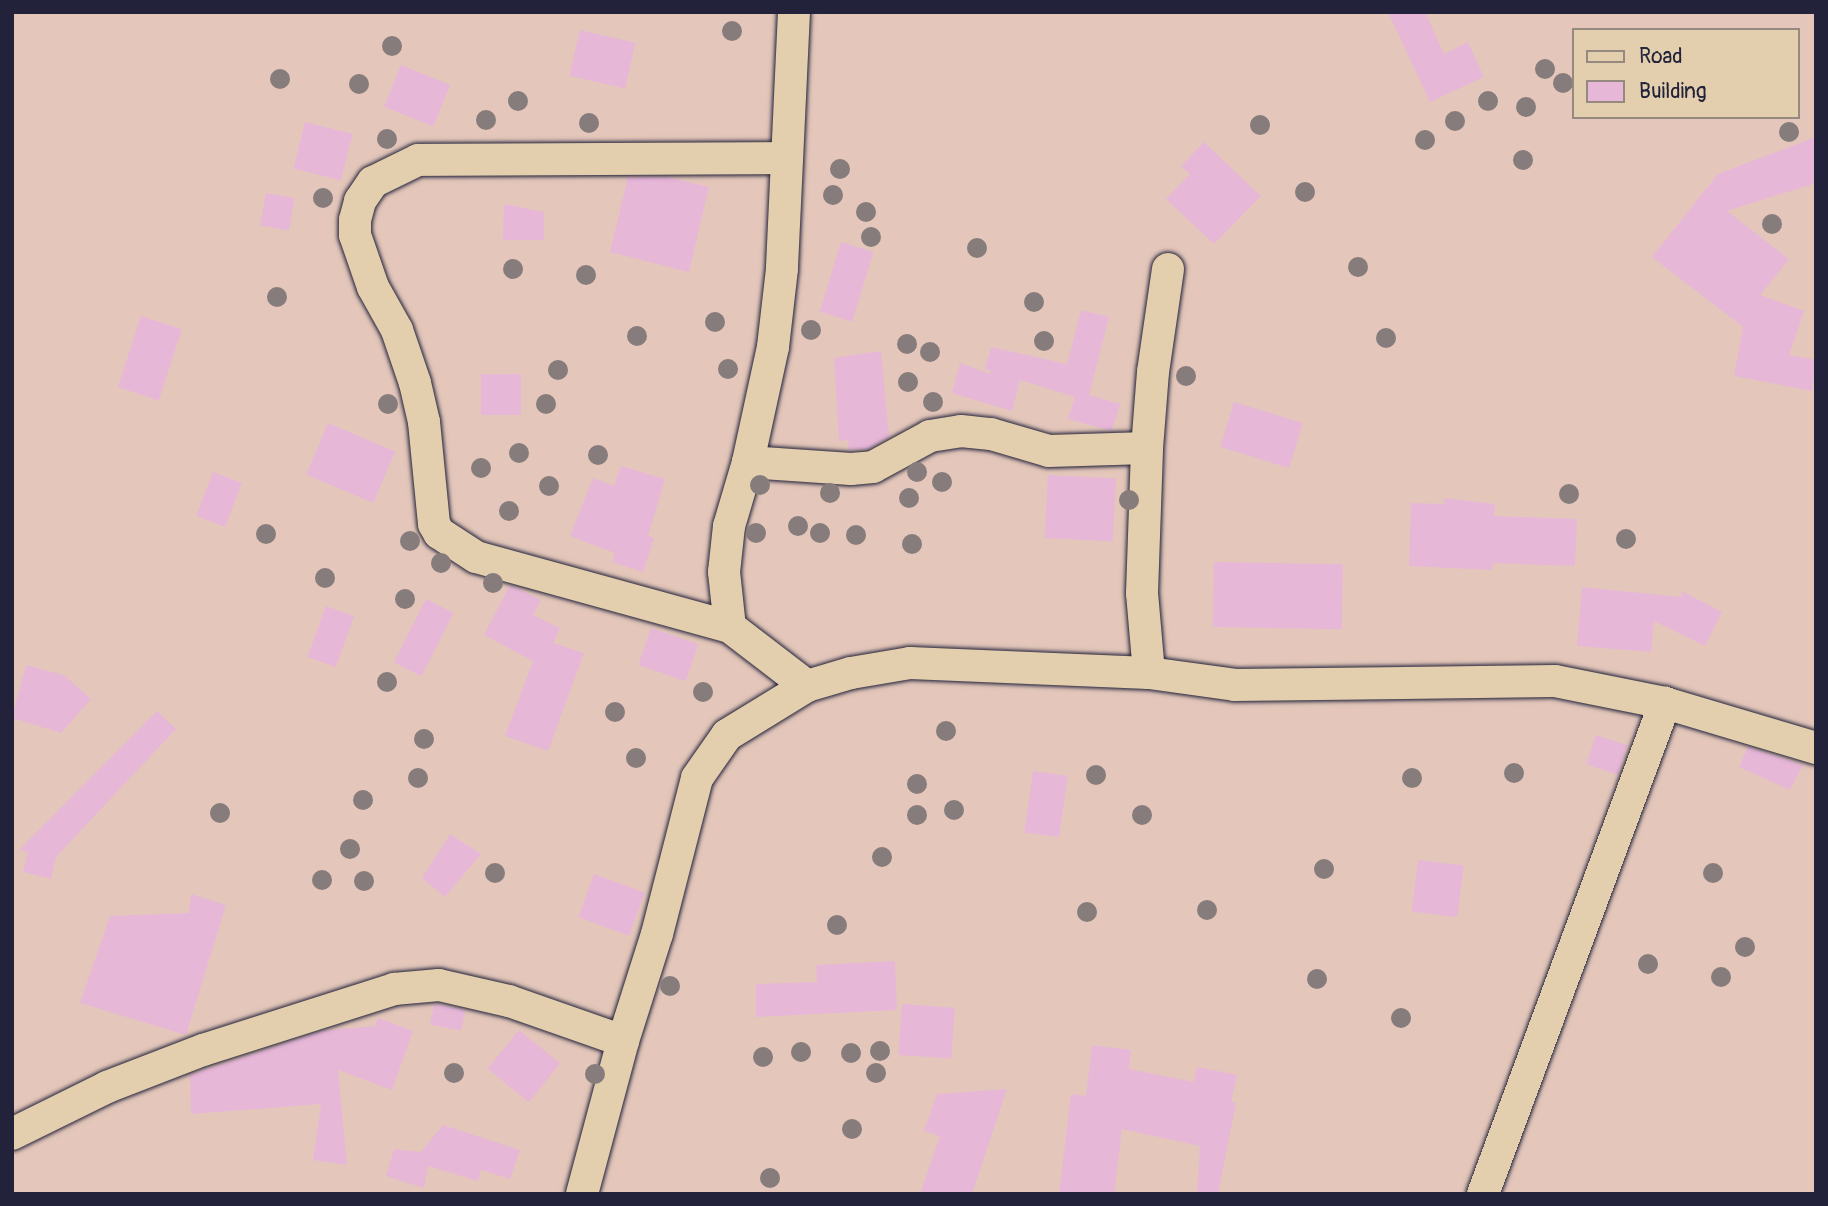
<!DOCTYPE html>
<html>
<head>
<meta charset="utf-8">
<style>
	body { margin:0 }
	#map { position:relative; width:1828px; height:1206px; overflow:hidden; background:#e4c7ba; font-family:Pangolin,sans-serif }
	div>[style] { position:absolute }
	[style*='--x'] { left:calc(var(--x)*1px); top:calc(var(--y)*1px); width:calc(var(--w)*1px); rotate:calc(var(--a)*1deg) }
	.building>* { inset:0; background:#e7b7d8; transform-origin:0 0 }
	.roads { filter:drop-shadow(0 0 2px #22223b) drop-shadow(0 0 2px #22223b) }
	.street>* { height:32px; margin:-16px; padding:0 16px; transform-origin:16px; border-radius:16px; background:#e3cead }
	.trees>* { width:20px; height:20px; margin:-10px; border-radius:50%; background:#867c7c }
	span { translate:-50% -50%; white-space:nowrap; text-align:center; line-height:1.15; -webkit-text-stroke:6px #e3cead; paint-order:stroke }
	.frame { position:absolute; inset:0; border:14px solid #22223b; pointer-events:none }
	.legend { position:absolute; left:1572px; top:28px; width:228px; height:91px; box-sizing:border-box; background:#e3cead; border:2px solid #96897f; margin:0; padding:9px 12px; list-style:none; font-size:21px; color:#22223b }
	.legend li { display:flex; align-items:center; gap:14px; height:35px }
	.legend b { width:35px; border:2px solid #96897f }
</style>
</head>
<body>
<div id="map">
	<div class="building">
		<i style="clip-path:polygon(1388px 12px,1425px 12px,1444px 54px,1468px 42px,1484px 77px,1430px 102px)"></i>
		<i style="left:580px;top:30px;width:57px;height:47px;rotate:13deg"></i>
		<i style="left:401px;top:65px;width:53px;height:45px;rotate:22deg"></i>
		<i style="left:305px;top:122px;width:49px;height:48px;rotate:14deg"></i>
		<i style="clip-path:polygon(1816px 137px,1816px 183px,1727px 211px,1789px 259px,1760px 295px,1804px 311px,1789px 355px,1816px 360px,1812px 391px,1734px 376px,1743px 327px,1652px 257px,1718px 174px)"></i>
		<i style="clip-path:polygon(1204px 142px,1261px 196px,1214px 244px,1166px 199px,1190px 174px,1181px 166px)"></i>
		<i style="clip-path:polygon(628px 177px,667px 177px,709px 187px,689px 272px,610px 252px)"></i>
		<i style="left:266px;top:193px;width:29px;height:33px;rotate:10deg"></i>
		<i style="clip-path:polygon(504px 204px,544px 212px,544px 240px,503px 240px)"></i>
		<i style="left:841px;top:242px;width:34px;height:73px;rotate:17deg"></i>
		<i style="clip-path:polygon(1081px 310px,1109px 317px,1089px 395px,1120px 404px,1112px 431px,1068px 419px,1075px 397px,1020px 380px,1012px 411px,952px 393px,960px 363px,990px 374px,991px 371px,985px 369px,991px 347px,1067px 364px)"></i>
		<i style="left:141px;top:316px;width:43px;height:75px;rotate:18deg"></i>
		<i style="clip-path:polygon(881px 351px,889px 437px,868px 449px,849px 450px,848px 440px,839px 441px,834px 358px)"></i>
		<i style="left:481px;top:374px;width:40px;height:41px"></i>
		<i style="left:1234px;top:402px;width:72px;height:47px;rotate:17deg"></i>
		<i style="left:328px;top:423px;width:73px;height:56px;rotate:23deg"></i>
		<i style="clip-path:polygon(621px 466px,665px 479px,648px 536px,654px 538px,643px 572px,612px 562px,615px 553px,570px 536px,593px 478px,614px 486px)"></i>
		<i style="left:213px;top:472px;width:31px;height:47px;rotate:21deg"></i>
		<i style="left:1048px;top:475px;width:68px;height:63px;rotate:3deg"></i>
		<i style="clip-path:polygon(1444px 498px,1495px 504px,1494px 516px,1577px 519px,1575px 566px,1493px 563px,1492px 570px,1409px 566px,1411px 503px,1445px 504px)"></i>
		<i style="left:1214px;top:562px;width:129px;height:65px;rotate:1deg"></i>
		<i style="clip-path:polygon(510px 585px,541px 600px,533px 615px,560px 628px,553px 643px,584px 653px,548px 751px,505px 736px,533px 661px,484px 635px)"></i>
		<i style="clip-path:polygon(1582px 587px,1681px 597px,1682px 591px,1722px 612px,1705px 646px,1654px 621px,1651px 652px,1577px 646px)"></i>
		<i style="left:426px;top:599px;width:31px;height:71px;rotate:27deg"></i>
		<i style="left:326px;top:606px;width:30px;height:54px;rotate:20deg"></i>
		<i style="left:651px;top:628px;width:50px;height:39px;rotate:19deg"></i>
		<i style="clip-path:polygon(26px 665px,64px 675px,91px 699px,61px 733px,12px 718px)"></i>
		<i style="clip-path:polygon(157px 711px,176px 729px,56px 857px,51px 879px,23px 872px,28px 852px,19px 850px)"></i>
		<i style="left:1596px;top:735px;width:33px;height:31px;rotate:18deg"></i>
		<i style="clip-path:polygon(1748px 747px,1803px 765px,1790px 790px,1739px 767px)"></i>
		<i style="left:1033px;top:771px;width:35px;height:62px;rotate:8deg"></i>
		<i style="clip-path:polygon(450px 834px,481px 854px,445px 897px,422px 878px)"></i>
		<i style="left:1418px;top:860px;width:46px;height:52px;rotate:7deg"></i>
		<i style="left:594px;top:874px;width:54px;height:46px;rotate:20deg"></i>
		<i style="clip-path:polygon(191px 894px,226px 905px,186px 1035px,80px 1003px,110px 916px,189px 913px)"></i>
		<i style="clip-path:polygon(895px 961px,897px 1010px,756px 1017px,756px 984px,817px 982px,816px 965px)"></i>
		<i style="left:434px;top:1004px;width:32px;height:21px;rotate:11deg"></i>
		<i style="left:902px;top:1004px;width:53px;height:51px;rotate:4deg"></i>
		<i style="clip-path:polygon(378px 1018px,413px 1031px,392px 1090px,338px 1070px,347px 1165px,313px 1160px,321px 1104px,191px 1114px,190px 1075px,322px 1031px,375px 1026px)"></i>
		<i style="left:519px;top:1030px;width:53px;height:50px;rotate:39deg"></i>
		<i style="clip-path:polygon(1092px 1045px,1131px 1050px,1129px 1069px,1194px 1082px,1197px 1067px,1237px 1075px,1231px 1102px,1236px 1103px,1218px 1194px,1197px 1194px,1200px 1146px,1122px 1129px,1114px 1194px,1059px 1194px,1071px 1094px,1086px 1096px)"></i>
		<i style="clip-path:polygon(1007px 1089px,972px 1194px,920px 1194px,940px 1136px,924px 1131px,937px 1094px)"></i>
		<i style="clip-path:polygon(443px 1125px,520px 1150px,510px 1179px,481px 1170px,478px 1181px,428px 1166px,424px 1188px,386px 1176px,394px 1149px,421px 1152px)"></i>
	</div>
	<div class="roads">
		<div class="street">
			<i style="--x:794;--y:12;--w:257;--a:92.7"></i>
			<i style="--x:782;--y:269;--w:79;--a:96.6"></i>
			<i style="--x:773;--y:347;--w:118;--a:102.3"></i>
			<i style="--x:748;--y:462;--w:67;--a:106.5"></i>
			<i style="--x:729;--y:526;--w:46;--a:96.2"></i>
			<i style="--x:724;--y:572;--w:55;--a:83.8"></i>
			<i style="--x:730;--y:627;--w:97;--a:37.5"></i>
			<i style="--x:748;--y:462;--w:103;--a:3.9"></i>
			<i style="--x:851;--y:469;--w:22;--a:-5"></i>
			<i style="--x:873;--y:467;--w:65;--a:-28.5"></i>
			<i style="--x:930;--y:436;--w:31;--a:-9"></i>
			<i style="--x:961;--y:431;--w:30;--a:6"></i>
			<i style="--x:991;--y:434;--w:60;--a:16.3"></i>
			<i style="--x:1049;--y:451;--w:98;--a:-1.8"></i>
			<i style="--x:730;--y:627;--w:263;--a:-164.6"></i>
			<i style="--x:476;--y:557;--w:44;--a:-147"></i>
			<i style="--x:439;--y:533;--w:10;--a:-119"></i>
			<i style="--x:434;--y:524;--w:102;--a:-95.6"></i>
			<i style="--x:424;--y:422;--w:40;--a:-103"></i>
			<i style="--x:415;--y:383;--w:56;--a:-108.8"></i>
			<i style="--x:397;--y:330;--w:49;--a:-119.2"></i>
			<i style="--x:373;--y:287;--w:55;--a:-109.1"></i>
			<i style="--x:355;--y:235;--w:15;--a:-90"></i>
			<i style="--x:355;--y:220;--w:20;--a:-75"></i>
			<i style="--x:360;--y:201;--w:23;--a:-56"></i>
			<i style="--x:373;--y:182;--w:50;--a:-26.1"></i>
			<i style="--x:418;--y:160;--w:369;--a:-0.3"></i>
			<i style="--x:1149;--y:673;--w:80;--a:-95"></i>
			<i style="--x:1142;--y:593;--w:145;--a:-88"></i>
			<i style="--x:1147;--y:448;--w:76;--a:-85.5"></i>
			<i style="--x:1153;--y:372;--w:104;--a:-81.7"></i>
			<i style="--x:12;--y:1134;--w:106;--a:-26.3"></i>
			<i style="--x:107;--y:1087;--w:103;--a:-21.1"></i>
			<i style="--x:203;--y:1050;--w:201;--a:-17.7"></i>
			<i style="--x:394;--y:989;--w:45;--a:-5.1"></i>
			<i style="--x:439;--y:985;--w:72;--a:12.9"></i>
			<i style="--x:509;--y:1001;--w:121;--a:19.3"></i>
			<i style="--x:582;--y:1194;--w:158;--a:-75"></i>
			<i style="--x:623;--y:1041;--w:112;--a:-72.4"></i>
			<i style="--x:657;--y:934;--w:161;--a:-75.6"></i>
			<i style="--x:697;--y:778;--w:52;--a:-55.1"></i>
			<i style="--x:727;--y:735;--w:94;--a:-31.5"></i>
			<i style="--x:807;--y:686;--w:46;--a:-16.5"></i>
			<i style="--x:851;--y:673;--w:60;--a:-9.6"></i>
			<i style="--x:910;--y:663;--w:239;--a:2.4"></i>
			<i style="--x:1149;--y:673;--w:87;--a:7.9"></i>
			<i style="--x:1235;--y:685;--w:320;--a:-0.7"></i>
			<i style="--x:1555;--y:681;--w:112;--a:11.3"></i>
			<i style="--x:1665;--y:703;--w:158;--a:16.6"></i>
			<i style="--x:1483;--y:1194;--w:524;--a:-69.66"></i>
		</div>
	</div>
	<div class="trees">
		<i style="left:732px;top:31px"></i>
		<i style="left:392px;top:46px"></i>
		<i style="left:1545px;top:69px"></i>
		<i style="left:280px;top:79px"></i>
		<i style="left:1563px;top:83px"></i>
		<i style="left:359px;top:84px"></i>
		<i style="left:518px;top:101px"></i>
		<i style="left:1488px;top:101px"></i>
		<i style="left:1526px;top:107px"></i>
		<i style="left:486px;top:120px"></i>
		<i style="left:1455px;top:121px"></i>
		<i style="left:589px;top:123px"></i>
		<i style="left:1260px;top:125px"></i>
		<i style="left:1789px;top:132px"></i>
		<i style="left:387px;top:139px"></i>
		<i style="left:1425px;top:140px"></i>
		<i style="left:1523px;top:160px"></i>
		<i style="left:840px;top:169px"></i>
		<i style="left:1305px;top:192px"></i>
		<i style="left:833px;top:195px"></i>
		<i style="left:323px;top:198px"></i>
		<i style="left:866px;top:212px"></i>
		<i style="left:1772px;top:224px"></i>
		<i style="left:871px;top:237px"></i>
		<i style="left:977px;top:248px"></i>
		<i style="left:1358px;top:267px"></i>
		<i style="left:513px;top:269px"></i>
		<i style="left:586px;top:275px"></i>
		<i style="left:277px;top:297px"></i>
		<i style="left:1034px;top:302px"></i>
		<i style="left:715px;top:322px"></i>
		<i style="left:811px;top:330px"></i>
		<i style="left:637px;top:336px"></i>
		<i style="left:1386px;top:338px"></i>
		<i style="left:1044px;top:341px"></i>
		<i style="left:907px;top:344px"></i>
		<i style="left:930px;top:352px"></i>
		<i style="left:728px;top:369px"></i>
		<i style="left:558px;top:370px"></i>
		<i style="left:1186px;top:376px"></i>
		<i style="left:908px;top:382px"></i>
		<i style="left:933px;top:402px"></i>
		<i style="left:388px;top:404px"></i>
		<i style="left:546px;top:404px"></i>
		<i style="left:519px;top:453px"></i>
		<i style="left:598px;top:455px"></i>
		<i style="left:481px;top:468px"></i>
		<i style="left:917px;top:472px"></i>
		<i style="left:942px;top:482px"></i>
		<i style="left:760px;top:485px"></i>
		<i style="left:549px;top:486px"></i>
		<i style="left:830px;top:493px"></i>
		<i style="left:1569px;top:494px"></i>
		<i style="left:909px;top:498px"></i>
		<i style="left:1129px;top:500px"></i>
		<i style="left:509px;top:511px"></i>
		<i style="left:798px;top:526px"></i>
		<i style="left:756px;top:533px"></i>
		<i style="left:820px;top:533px"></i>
		<i style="left:266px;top:534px"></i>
		<i style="left:856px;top:535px"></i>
		<i style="left:1626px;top:539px"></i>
		<i style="left:410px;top:541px"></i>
		<i style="left:912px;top:544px"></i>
		<i style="left:441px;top:563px"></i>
		<i style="left:325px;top:578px"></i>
		<i style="left:493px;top:583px"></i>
		<i style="left:405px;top:599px"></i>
		<i style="left:387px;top:682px"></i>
		<i style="left:703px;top:692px"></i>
		<i style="left:615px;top:712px"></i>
		<i style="left:946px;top:731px"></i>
		<i style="left:424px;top:739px"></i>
		<i style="left:636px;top:758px"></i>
		<i style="left:1514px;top:773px"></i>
		<i style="left:1096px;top:775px"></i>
		<i style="left:418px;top:778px"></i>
		<i style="left:1412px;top:778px"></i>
		<i style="left:917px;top:784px"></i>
		<i style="left:363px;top:800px"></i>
		<i style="left:954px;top:810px"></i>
		<i style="left:220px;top:813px"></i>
		<i style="left:917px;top:815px"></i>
		<i style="left:1142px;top:815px"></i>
		<i style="left:350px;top:849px"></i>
		<i style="left:882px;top:857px"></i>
		<i style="left:1324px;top:869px"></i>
		<i style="left:495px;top:873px"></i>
		<i style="left:1713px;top:873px"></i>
		<i style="left:322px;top:880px"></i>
		<i style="left:364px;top:881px"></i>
		<i style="left:1207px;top:910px"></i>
		<i style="left:1087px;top:912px"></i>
		<i style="left:837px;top:925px"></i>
		<i style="left:1745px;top:947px"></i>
		<i style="left:1648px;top:964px"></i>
		<i style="left:1721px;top:977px"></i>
		<i style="left:1317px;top:979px"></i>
		<i style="left:670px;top:986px"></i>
		<i style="left:1401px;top:1018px"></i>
		<i style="left:880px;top:1051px"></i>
		<i style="left:801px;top:1052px"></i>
		<i style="left:851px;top:1053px"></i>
		<i style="left:763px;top:1057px"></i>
		<i style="left:454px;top:1073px"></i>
		<i style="left:876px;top:1073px"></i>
		<i style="left:595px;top:1074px"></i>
		<i style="left:852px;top:1129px"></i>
		<i style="left:770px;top:1178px"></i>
	</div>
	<div class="frame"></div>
	<ul class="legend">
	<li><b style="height:9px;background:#e3cead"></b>Road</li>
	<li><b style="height:19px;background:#e7b7d8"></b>Building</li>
	</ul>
</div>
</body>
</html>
